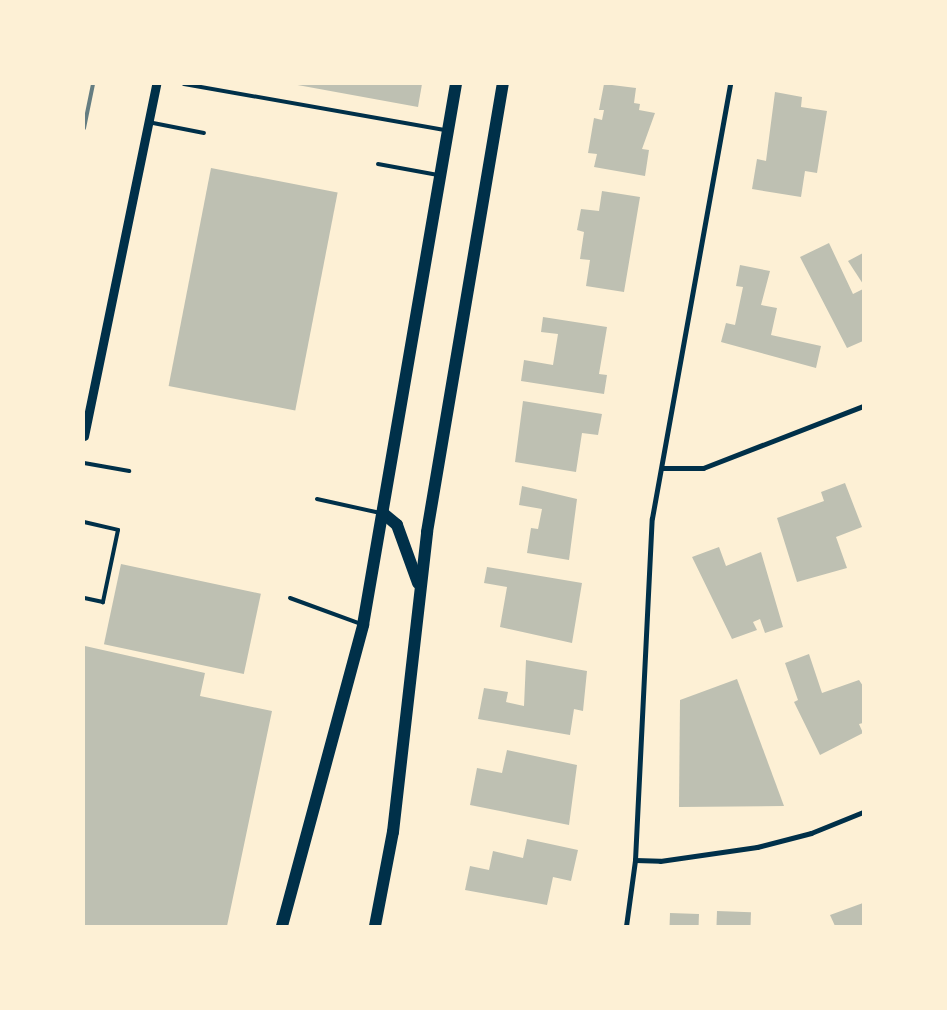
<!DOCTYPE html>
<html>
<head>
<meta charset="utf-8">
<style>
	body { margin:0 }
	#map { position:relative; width:947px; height:1010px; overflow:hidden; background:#fdf0d5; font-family:Montserrat,sans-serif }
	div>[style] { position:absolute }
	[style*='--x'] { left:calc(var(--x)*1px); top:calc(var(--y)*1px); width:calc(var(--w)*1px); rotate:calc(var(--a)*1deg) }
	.building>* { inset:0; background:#bec0b2; transform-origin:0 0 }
	.service>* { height:4px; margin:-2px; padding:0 2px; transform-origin:2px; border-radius:2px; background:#003049 }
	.minor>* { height:5px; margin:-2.5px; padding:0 2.5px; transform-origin:2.5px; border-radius:2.5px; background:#003049 }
	.tertiary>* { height:9px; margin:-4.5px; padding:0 4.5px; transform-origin:4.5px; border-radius:4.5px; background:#003049 }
	.primary>* { height:12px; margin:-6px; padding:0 6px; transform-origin:6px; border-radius:6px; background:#003049 }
	.rail>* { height:4px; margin:-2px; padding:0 2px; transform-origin:2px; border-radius:2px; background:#657d81 }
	span { translate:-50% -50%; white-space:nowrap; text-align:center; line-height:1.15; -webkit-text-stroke:4.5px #fdf0d5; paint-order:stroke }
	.frame { position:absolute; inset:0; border:85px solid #fdf0d5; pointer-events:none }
</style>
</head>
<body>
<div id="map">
	<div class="building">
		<i style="clip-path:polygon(292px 84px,422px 84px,418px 107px)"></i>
		<i style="clip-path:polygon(604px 84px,636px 88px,634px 103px,640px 104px,639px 110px,655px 113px,642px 149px,649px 150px,645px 176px,594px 167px,597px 154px,588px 153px,594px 118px,602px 120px,604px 110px,599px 110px)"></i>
		<i style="clip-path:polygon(775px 92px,802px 97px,801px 107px,827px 111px,817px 173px,805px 171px,801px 197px,752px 189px,757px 159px,766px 161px)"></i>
		<i style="left:211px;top:168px;width:129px;height:222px;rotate:11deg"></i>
		<i style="clip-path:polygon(602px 191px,640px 197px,624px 292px,586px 286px,590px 260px,580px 259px,584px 232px,577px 230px,581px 209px,599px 211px)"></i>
		<i style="clip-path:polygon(829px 243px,853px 294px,863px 289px,863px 341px,847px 348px,800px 257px)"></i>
		<i style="clip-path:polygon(863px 253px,863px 284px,848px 261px)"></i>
		<i style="clip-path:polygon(740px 265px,770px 271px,761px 305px,777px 308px,771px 335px,821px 346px,816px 368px,721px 342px,726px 323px,735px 325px,743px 287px,736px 286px)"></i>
		<i style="clip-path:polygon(543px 317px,607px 327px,599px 374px,607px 375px,604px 394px,521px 381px,524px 360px,553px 365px,558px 334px,541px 332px)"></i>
		<i style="clip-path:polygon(523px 401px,602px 414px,598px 435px,582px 433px,576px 472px,515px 462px)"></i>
		<i style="clip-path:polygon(845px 483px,862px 527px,836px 537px,847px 568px,797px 582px,777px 518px,824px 501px,821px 492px)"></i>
		<i style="clip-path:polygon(522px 486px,577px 499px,569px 560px,527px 553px,531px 528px,538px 529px,542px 509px,519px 505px)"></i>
		<i style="clip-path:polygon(719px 547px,726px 566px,761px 552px,783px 627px,765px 633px,760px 619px,753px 622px,757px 630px,732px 639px,692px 557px)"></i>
		<i style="left:121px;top:564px;width:143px;height:82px;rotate:12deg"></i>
		<i style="clip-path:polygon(487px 567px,582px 583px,572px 643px,500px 627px,507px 587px,484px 583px)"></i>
		<i style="clip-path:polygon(85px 646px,205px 673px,200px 696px,272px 711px,227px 926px,84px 926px)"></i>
		<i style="clip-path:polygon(809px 654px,822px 693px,859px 680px,863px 686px,863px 723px,859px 724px,863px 733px,820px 755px,794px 702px,798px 700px,785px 663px)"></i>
		<i style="clip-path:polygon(526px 660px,587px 671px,583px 711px,574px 709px,570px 735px,478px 719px,484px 688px,508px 692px,506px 702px,524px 706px)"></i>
		<i style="clip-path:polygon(737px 679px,784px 806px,679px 807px,680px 700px)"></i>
		<i style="clip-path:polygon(507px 750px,577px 765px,569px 825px,470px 805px,477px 768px,502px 773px)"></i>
		<i style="clip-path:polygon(527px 839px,578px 850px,571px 881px,553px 877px,547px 905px,465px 890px,470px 866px,489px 870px,493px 851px,523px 858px)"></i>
		<i style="clip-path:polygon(863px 903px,863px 926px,835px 926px,830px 915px)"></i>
		<i style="left:717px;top:911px;width:34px;height:15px;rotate:2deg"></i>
		<i style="left:670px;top:913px;width:29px;height:13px;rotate:2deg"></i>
	</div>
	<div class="service">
		<i style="--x:184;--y:84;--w:266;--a:10"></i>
		<i style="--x:148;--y:122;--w:57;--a:11.1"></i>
		<i style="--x:378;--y:164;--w:61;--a:10.4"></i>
		<i style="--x:84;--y:463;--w:46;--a:10.1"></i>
		<i style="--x:317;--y:499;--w:65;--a:12.5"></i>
		<i style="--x:84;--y:522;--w:35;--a:13"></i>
		<i style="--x:118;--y:530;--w:74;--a:101.8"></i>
		<i style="--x:103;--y:602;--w:19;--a:-168"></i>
		<i style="--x:290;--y:598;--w:76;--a:20.1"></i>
	</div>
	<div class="minor">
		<i style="--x:662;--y:468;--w:41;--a:0"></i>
		<i style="--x:703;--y:468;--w:172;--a:-21.2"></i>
		<i style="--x:635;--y:860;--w:25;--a:2"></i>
		<i style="--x:660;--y:861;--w:98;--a:-8.2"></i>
		<i style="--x:757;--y:847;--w:56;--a:-14.5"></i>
		<i style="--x:811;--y:833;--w:56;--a:-22"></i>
		<i style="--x:626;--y:926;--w:67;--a:-82.2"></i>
		<i style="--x:635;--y:860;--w:342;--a:-87.2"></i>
		<i style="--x:652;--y:518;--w:441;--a:-79.8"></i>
	</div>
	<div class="tertiary">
		<i style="--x:84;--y:436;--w:359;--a:-78.4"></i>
	</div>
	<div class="primary">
		<i style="--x:384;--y:514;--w:17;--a:40"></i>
		<i style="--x:397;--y:525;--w:62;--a:70.1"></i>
		<i style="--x:282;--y:926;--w:312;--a:-74.9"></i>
		<i style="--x:363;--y:625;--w:549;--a:-80.25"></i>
		<i style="--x:375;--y:926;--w:96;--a:-79.2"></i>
		<i style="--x:393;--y:832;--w:302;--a:-83.5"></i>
		<i style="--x:427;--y:532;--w:454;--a:-80.4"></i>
	</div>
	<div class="rail">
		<i style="--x:84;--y:128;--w:45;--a:-78.4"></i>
	</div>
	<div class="frame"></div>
</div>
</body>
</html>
